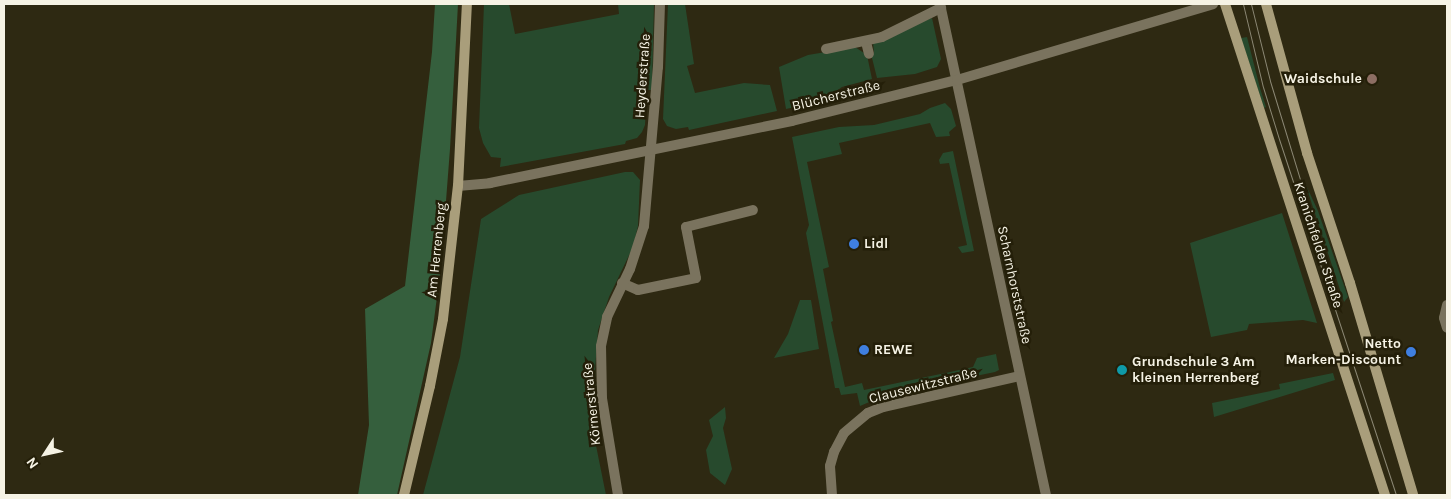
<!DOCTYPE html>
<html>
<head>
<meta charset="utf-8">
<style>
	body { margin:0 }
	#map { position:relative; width:1451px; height:499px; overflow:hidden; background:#2e2912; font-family:Karla,sans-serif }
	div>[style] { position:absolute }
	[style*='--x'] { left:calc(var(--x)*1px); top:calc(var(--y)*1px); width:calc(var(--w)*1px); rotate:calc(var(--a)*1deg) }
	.green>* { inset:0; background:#274a2d }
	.forest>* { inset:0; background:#355f3d }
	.minor>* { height:10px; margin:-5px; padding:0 5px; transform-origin:5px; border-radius:5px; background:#7a735e }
	.tertiary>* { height:10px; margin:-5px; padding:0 5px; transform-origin:5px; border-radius:5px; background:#7a735e }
	.secondary>* { height:10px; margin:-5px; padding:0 5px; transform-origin:5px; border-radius:5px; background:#a99e7b }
	.tram>* { height:1px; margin:-0.5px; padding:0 0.5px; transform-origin:0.5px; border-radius:0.5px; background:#8c8875 }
	.dots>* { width:14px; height:14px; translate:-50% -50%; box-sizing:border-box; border:2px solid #241f09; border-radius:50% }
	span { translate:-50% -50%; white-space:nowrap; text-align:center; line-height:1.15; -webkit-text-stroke:5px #241f09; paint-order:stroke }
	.street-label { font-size:14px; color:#f6f3e5 }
	.poi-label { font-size:14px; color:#f6f3e5; font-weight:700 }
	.right { translate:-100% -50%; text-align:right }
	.left { translate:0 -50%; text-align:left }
	.frame { position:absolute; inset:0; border:5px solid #f6f3e5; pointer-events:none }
	.north { position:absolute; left:20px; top:429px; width:50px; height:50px; -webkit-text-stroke:4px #241f09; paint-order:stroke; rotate:235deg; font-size:14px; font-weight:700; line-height:20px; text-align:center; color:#f6f3e5 }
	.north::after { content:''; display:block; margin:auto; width:18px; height:22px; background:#f6f3e5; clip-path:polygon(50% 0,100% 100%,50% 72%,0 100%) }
</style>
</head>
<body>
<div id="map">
	<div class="green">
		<i style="clip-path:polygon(484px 4px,509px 4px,515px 34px,619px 14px,618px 4px,654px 4px,652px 90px,647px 90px,645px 125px,642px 132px,637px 138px,626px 141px,625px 144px,500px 167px,501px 158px,491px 157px,483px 143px,479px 128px)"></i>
		<i style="clip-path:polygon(668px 4px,685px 4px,694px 64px,687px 66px,695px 93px,744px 83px,770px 85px,777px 111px,689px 130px,688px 127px,676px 129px,667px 126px,663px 119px)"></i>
		<i style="clip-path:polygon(932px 18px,941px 59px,937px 67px,915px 74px,877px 78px,871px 54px,874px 53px,873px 42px)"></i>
		<i style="clip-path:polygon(1247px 37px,1260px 88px,1266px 107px,1264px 108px,1241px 38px)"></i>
		<i style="clip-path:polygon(855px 47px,867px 55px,872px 79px,842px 87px,822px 101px,786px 109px,779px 67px,808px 55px)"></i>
		<i style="clip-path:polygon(945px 103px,951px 109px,956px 126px,949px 132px,950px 136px,936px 137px,930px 123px,839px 143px,842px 154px,807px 162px,829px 267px,823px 269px,833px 321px,831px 322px,845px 387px,862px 383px,864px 390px,950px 372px,973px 367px,977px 358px,996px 354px,999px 370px,995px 372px,888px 394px,860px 406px,857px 393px,841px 395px,839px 388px,835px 388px,806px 233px,809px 225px,792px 137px,839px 127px,874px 125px,920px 114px,930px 108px)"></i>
		<i style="clip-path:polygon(953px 151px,974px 251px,962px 253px,958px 247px,967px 245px,949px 163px,940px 164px,939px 160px,943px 153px)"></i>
		<i style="clip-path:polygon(625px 172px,633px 172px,640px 180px,638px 226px,633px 247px,609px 297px,598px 330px,595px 370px,597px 398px,587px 401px,606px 495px,423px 495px,460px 357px,481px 219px,519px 195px)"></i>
		<i style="clip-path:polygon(1305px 183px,1318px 211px,1348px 297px,1344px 302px)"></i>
		<i style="clip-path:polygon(1282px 213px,1317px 323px,1303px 320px,1249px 324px,1247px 330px,1211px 337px,1190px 243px)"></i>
		<i style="clip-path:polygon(800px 300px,811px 300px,819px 349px,774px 358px,788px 334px)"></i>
		<i style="clip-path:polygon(1333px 373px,1335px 380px,1214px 417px,1212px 403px,1280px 389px,1279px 384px)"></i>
		<i style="clip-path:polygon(725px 407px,726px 418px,723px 428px,732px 469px,725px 485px,710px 473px,706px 450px,713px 436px,709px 420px)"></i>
	</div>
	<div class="forest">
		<i style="clip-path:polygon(435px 4px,458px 4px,450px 149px,441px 266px,431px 343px,397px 495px,358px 495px,369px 425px,365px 309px,405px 286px,432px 52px)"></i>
	</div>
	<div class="minor">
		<i style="--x:940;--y:4;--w:502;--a:77.82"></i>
		<i style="--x:866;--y:42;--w:12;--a:76"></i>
		<i style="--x:826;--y:49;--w:57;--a:-12.1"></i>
		<i style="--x:882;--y:37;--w:66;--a:-26.2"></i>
		<i style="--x:622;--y:283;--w:17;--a:24"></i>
		<i style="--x:638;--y:290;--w:59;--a:-11.7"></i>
		<i style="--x:696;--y:278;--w:52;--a:-101.1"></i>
		<i style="--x:686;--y:227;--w:69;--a:-14.2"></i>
		<i style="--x:1447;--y:305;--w:13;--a:103"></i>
		<i style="--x:1444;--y:318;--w:10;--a:73"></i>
		<i style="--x:618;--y:495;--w:98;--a:-99.4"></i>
		<i style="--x:602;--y:398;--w:52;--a:-91.1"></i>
		<i style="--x:601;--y:346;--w:30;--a:-78"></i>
		<i style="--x:607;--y:317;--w:53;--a:-64.4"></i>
		<i style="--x:630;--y:269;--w:45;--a:-72"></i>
		<i style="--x:644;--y:226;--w:160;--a:-85"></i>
		<i style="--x:658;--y:67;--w:63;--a:-88.2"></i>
		<i style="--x:832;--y:495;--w:29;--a:-94"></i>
		<i style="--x:830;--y:466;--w:15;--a:-74"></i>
		<i style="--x:834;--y:452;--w:21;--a:-62"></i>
		<i style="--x:844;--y:433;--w:31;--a:-40"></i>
		<i style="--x:868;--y:413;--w:16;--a:-22"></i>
		<i style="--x:883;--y:407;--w:140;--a:-12.8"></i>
	</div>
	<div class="tertiary">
		<i style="--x:458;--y:186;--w:32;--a:-5"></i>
		<i style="--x:490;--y:183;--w:308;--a:-11.6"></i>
		<i style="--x:792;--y:121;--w:170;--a:-14"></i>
		<i style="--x:957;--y:80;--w:267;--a:-16.5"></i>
	</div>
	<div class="secondary">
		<i style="--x:1225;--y:4;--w:516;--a:71.95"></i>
		<i style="--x:1266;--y:4;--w:155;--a:74.6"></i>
		<i style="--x:1307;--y:153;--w:137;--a:71.7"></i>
		<i style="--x:1350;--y:283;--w:221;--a:73.4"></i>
		<i style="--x:404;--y:495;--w:112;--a:-76.6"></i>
		<i style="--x:430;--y:386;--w:68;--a:-79"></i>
		<i style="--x:443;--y:319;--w:134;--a:-83.6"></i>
		<i style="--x:458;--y:186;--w:182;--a:-87.2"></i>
	</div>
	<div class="tram">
		<i style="--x:1243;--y:4;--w:85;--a:76.5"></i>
		<i style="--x:1263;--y:87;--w:54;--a:72.9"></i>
		<i style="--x:1279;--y:139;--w:375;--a:71.8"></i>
		<i style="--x:1251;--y:4;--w:79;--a:76.1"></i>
		<i style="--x:1270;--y:81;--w:102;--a:73"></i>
	</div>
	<div class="dots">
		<i style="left:1372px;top:79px;background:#8d6e63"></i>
		<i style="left:854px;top:244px;background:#3f7fe0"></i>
		<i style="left:864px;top:350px;background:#3f7fe0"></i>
		<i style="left:1411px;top:352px;background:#3f7fe0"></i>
		<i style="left:1122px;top:370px;background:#0f9aa8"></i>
	</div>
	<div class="street-label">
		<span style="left:643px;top:76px;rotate:-86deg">Heyderstraße</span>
		<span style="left:836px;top:96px;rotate:-14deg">Blücherstraße</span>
		<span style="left:1318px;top:245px;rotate:72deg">Kranichfelder Straße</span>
		<span style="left:437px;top:250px;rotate:-84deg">Am Herrenberg</span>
		<span style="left:1014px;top:285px;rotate:78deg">Scharnhorststraße</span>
		<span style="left:923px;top:386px;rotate:-14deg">Clausewitzstraße</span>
		<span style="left:592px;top:404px;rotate:-96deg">Körnerstraße</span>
	</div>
	<div class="poi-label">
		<span class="right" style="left:1362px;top:79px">Waidschule</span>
		<span class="left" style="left:864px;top:244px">Lidl</span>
		<span class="right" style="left:1401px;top:352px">Netto<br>Marken-Discount</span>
		<span class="left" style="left:874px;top:350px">REWE</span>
		<span class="left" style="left:1132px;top:370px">Grundschule 3 Am<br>kleinen Herrenberg</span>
	</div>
	<div class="frame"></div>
	<div class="north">N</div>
</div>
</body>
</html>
